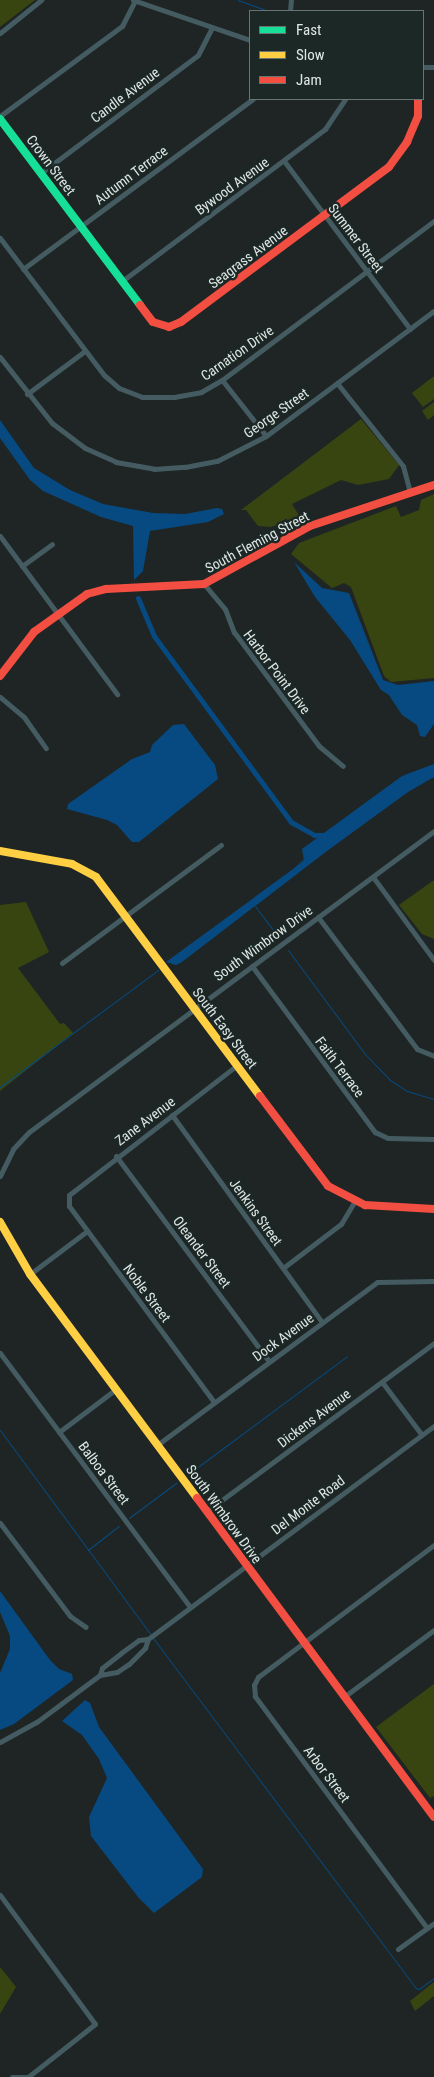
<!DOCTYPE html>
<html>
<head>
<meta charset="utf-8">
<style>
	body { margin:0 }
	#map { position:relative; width:434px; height:2077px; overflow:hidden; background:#1e2524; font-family:"Roboto Condensed",sans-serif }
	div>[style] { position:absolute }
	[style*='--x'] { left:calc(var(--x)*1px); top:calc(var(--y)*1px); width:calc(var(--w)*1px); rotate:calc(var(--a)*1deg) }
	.green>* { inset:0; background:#394511 }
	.water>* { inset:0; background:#074a82 }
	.stream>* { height:1px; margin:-0.5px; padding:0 0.5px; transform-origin:0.5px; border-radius:0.5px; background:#074a82 }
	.canal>* { height:5px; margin:-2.5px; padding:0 2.5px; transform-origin:2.5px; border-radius:2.5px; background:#074a82 }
	.street>* { height:5px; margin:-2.5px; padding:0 2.5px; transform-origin:2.5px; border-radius:2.5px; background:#445c61 }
	.fast>* { height:8px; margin:-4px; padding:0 4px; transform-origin:4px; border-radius:4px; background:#16e098 }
	.slow>* { height:8px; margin:-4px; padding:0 4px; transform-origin:4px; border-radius:4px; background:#ffcf43 }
	.jam>* { height:8px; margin:-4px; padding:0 4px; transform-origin:4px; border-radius:4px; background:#f24e42 }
	span { translate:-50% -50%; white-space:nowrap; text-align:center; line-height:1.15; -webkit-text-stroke:5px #1b2826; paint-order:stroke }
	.street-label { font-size:14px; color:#dfe7e5 }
	.legend { position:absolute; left:249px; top:10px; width:175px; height:90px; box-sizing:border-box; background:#1b2826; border:1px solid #697472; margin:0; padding:6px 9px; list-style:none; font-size:15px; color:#dfe7e5 }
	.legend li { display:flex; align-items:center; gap:10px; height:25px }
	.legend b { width:25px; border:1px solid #697472 }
</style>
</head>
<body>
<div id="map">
	<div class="green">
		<i style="clip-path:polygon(0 0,35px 0,0 27px)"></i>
		<i style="clip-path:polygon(434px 376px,434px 399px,423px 407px,412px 393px)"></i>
		<i style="clip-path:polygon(434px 402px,434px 415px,428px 420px,422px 411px)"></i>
		<i style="clip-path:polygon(361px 419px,399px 465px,389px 479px,358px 485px,341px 480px,292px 504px,300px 517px,271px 527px,258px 526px,246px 510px,241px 510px)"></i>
		<i style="clip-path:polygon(434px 494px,434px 678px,391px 682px,384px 676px,351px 587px,344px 583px,332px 588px,291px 554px,299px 543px,396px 506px,401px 517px,419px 510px,421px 500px)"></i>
		<i style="clip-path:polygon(434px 880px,434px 939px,422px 934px,399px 905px)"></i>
		<i style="clip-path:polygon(26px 902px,49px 952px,18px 968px,60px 1024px,64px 1023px,73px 1033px,0 1091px,0 905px)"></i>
		<i style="clip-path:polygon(434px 1684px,434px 1796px,430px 1798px,376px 1727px)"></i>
		<i style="clip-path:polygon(0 1967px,16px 1987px,0 2014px)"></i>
		<i style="clip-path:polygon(434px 1982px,434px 1996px,415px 2011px,410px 2001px)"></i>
	</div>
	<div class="water">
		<i style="clip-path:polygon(0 420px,34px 468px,70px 490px,103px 504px,153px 513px,185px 514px,217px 508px,222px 509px,224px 514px,208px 522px,150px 531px,143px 571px,134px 580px,133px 526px,101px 517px,43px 491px,30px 480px,0 438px)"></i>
		<i style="clip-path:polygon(294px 562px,322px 588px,349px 593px,383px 680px,398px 685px,434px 681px,434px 724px,425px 737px,420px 736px,417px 725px,402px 715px,389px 695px,381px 690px,350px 640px,315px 597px)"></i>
		<i style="clip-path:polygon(184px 724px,215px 765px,218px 779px,139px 842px,132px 842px,117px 825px,107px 820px,67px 809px,68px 804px,132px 759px,150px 752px,152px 745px,173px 725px)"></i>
		<i style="clip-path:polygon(434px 764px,434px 777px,408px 792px,327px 851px,182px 962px,176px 965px,166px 962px,304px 861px,302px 849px,402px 776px)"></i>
		<i style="clip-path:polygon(0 1591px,50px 1660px,59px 1669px,72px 1674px,73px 1680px,14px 1724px,0 1730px,0 1673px,10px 1649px,10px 1636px,0 1612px)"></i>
		<i style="clip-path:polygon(85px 1700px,90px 1703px,99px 1727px,203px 1869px,202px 1877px,154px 1913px,138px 1897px,91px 1836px,89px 1817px,107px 1778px,99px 1759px,82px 1735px,62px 1721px)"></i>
	</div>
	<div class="stream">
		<i style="--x:238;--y:0;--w:33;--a:20"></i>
		<i style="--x:293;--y:869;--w:16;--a:-43"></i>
		<i style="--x:255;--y:906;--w:39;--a:53"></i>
		<i style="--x:288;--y:950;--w:129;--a:53.5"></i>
		<i style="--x:365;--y:1054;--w:36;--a:46"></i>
		<i style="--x:390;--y:1080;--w:20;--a:33"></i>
		<i style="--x:407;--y:1091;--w:28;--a:17"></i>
		<i style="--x:0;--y:1087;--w:197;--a:-36.5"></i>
		<i style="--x:0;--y:1430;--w:255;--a:53.6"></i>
		<i style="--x:187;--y:1475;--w:199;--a:-36.6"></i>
		<i style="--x:129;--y:1518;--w:59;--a:-36.7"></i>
		<i style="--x:88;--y:1550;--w:39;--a:-38"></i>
		<i style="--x:153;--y:1638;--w:438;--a:53.1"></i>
		<i style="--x:416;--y:1988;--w:3;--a:18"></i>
		<i style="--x:419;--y:1989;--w:19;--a:-36"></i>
	</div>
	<div class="canal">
		<i style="--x:138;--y:598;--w:41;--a:67.2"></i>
		<i style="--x:154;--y:636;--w:231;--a:53.6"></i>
		<i style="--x:291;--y:822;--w:26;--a:29"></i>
		<i style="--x:314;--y:835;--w:11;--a:0"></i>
	</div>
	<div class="street">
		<i style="--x:133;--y:0;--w:124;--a:18.9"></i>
		<i style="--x:290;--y:11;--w:11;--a:-85"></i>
		<i style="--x:0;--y:33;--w:53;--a:-38.8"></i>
		<i style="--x:423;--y:67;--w:11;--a:0"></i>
		<i style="--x:0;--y:116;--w:152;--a:-36.4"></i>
		<i style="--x:122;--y:26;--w:28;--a:-63"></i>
		<i style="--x:284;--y:161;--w:210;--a:53.1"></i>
		<i style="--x:41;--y:173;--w:196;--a:-36.9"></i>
		<i style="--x:198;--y:55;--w:31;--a:-63"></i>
		<i style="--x:0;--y:238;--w:172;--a:52.8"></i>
		<i style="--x:104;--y:375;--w:20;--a:41"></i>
		<i style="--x:119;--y:388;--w:25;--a:21"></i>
		<i style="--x:142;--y:397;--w:32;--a:0"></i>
		<i style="--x:174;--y:397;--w:27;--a:-10"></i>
		<i style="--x:201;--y:392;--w:24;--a:-30"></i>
		<i style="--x:222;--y:380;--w:265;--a:-36.9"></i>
		<i style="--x:23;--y:269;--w:286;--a:-36.5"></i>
		<i style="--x:122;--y:281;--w:254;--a:-36.8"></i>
		<i style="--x:325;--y:129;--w:36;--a:-56"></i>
		<i style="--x:0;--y:357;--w:84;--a:51.8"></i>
		<i style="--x:52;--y:423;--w:41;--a:37.1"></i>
		<i style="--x:85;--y:448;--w:34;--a:24"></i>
		<i style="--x:116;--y:462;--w:39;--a:10"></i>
		<i style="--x:154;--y:469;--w:31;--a:-4"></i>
		<i style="--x:185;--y:467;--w:33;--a:-11"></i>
		<i style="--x:217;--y:461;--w:55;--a:-27"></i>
		<i style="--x:266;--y:436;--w:209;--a:-36.7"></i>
		<i style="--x:222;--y:380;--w:71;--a:51.8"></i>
		<i style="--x:337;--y:383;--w:106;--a:51.5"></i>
		<i style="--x:403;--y:466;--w:27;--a:75"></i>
		<i style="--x:27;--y:394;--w:72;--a:-36.6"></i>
		<i style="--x:0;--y:536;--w:197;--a:53.5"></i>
		<i style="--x:22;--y:566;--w:37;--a:-36"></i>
		<i style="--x:204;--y:584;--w:33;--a:50"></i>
		<i style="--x:225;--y:609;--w:25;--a:69"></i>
		<i style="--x:234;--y:632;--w:142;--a:53.3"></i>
		<i style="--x:319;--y:746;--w:31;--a:40"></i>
		<i style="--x:0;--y:697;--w:31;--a:40"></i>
		<i style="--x:24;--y:717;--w:38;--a:55"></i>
		<i style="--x:373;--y:877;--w:103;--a:53.7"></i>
		<i style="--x:318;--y:917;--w:165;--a:53.1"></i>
		<i style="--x:417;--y:1049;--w:18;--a:22"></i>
		<i style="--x:62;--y:963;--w:198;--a:-36.6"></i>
		<i style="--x:252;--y:966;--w:207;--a:53.5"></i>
		<i style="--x:375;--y:1132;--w:14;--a:25"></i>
		<i style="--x:388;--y:1138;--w:46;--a:1.2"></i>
		<i style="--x:172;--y:1115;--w:256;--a:54.1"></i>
		<i style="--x:116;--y:1156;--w:256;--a:53.3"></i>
		<i style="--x:0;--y:1176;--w:30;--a:-64"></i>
		<i style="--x:13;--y:1149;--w:23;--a:-47"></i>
		<i style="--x:29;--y:1132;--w:505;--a:-36.62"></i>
		<i style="--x:283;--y:1268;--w:73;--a:-37.2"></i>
		<i style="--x:341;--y:1224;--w:26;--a:-59"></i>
		<i style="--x:30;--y:1274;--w:71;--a:-37"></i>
		<i style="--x:0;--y:1353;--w:317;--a:53.2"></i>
		<i style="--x:382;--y:1382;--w:66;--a:53"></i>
		<i style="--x:214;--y:1402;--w:244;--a:-126.5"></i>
		<i style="--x:69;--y:1206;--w:11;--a:-90"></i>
		<i style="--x:69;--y:1195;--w:212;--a:-37.7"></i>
		<i style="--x:59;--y:1432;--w:71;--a:-37"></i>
		<i style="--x:157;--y:1445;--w:274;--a:-36.5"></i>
		<i style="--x:377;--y:1282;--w:57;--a:-1"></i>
		<i style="--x:207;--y:1511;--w:282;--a:-36.5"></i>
		<i style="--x:0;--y:1523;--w:116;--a:53"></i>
		<i style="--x:70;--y:1616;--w:19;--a:35"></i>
		<i style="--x:148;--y:1639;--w:357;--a:-36.7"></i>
		<i style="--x:100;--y:1675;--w:17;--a:-10"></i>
		<i style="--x:117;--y:1672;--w:14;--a:-34"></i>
		<i style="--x:129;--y:1664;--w:23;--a:-45"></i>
		<i style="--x:145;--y:1648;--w:9;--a:-72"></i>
		<i style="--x:345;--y:1696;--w:111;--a:-36.6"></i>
		<i style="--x:0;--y:1742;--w:43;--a:-28.9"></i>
		<i style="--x:38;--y:1721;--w:77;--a:-36.6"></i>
		<i style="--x:100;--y:1675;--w:7;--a:-74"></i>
		<i style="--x:102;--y:1668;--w:24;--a:-38"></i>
		<i style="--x:121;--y:1653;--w:22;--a:-36"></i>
		<i style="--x:139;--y:1640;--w:9;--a:-6"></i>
		<i style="--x:0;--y:1895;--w:160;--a:53.6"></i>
		<i style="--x:95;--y:2024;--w:85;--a:141.7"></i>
		<i style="--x:427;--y:1928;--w:289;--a:-126.6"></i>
		<i style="--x:255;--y:1696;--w:11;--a:-95"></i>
		<i style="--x:254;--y:1685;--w:9;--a:-63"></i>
		<i style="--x:258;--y:1677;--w:220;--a:-36.9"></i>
		<i style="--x:398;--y:1949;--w:44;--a:-35.8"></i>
		<i style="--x:12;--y:2077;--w:16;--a:0"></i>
	</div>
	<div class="fast">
		<i style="--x:0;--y:119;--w:233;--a:53"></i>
	</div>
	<div class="slow">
		<i style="--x:0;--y:851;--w:73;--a:10.2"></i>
		<i style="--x:72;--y:864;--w:27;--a:28"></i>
		<i style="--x:96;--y:877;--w:274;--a:53.2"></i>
		<i style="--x:0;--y:1222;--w:60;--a:60"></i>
		<i style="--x:30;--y:1274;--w:279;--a:53.3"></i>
	</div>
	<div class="jam">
		<i style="--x:140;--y:305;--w:21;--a:53"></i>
		<i style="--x:153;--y:322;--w:17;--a:17"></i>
		<i style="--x:169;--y:327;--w:13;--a:-23"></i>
		<i style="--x:181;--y:322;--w:259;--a:-36.7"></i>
		<i style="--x:389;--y:167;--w:31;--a:-54"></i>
		<i style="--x:407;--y:142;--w:28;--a:-67"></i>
		<i style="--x:418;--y:116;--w:17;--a:-90"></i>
		<i style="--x:0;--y:676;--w:56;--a:-52.3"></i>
		<i style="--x:34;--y:632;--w:65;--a:-35.6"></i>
		<i style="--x:87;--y:594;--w:20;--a:-15"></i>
		<i style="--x:106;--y:589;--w:98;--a:-2.9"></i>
		<i style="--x:204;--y:584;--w:121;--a:-28.7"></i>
		<i style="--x:310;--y:526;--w:131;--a:-18.3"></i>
		<i style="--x:260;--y:1096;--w:113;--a:52.9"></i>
		<i style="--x:328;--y:1186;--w:42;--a:27.2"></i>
		<i style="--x:365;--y:1205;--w:69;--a:3.3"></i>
		<i style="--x:197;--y:1498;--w:397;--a:53.4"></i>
	</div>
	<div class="street-label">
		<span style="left:125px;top:95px;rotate:-37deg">Candle Avenue</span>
		<span style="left:51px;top:165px;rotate:53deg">Crown Street</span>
		<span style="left:131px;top:175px;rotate:-37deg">Autumn Terrace</span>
		<span style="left:232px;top:186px;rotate:-36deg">Bywood Avenue</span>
		<span style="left:356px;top:238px;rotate:53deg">Summer Street</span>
		<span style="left:248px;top:257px;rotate:-37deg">Seagrass Avenue</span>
		<span style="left:237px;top:353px;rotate:-35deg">Carnation Drive</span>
		<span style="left:276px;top:413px;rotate:-35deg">George Street</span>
		<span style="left:257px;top:542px;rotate:-28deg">South Fleming Street</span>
		<span style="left:277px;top:672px;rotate:53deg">Harbor Point Drive</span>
		<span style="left:263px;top:943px;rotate:-36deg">South Wimbrow Drive</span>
		<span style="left:225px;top:1028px;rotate:53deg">South Easy Street</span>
		<span style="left:340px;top:1067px;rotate:53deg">Faith Terrace</span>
		<span style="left:145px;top:1121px;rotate:-37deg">Zane Avenue</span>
		<span style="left:256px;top:1212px;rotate:54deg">Jenkins Street</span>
		<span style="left:202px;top:1252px;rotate:53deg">Oleander Street</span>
		<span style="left:147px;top:1293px;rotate:53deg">Noble Street</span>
		<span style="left:283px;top:1337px;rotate:-36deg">Dock Avenue</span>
		<span style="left:314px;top:1418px;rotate:-37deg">Dickens Avenue</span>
		<span style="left:104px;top:1473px;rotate:53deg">Balboa Street</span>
		<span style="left:308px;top:1505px;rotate:-37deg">Del Monte Road</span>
		<span style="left:224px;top:1514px;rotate:54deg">South Wimbrow Drive</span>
		<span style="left:327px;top:1774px;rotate:53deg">Arbor Street</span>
	</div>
	<ul class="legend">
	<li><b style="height:6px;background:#16e098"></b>Fast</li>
	<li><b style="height:6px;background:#ffcf43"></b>Slow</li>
	<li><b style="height:6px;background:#f24e42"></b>Jam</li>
	</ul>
</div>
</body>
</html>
